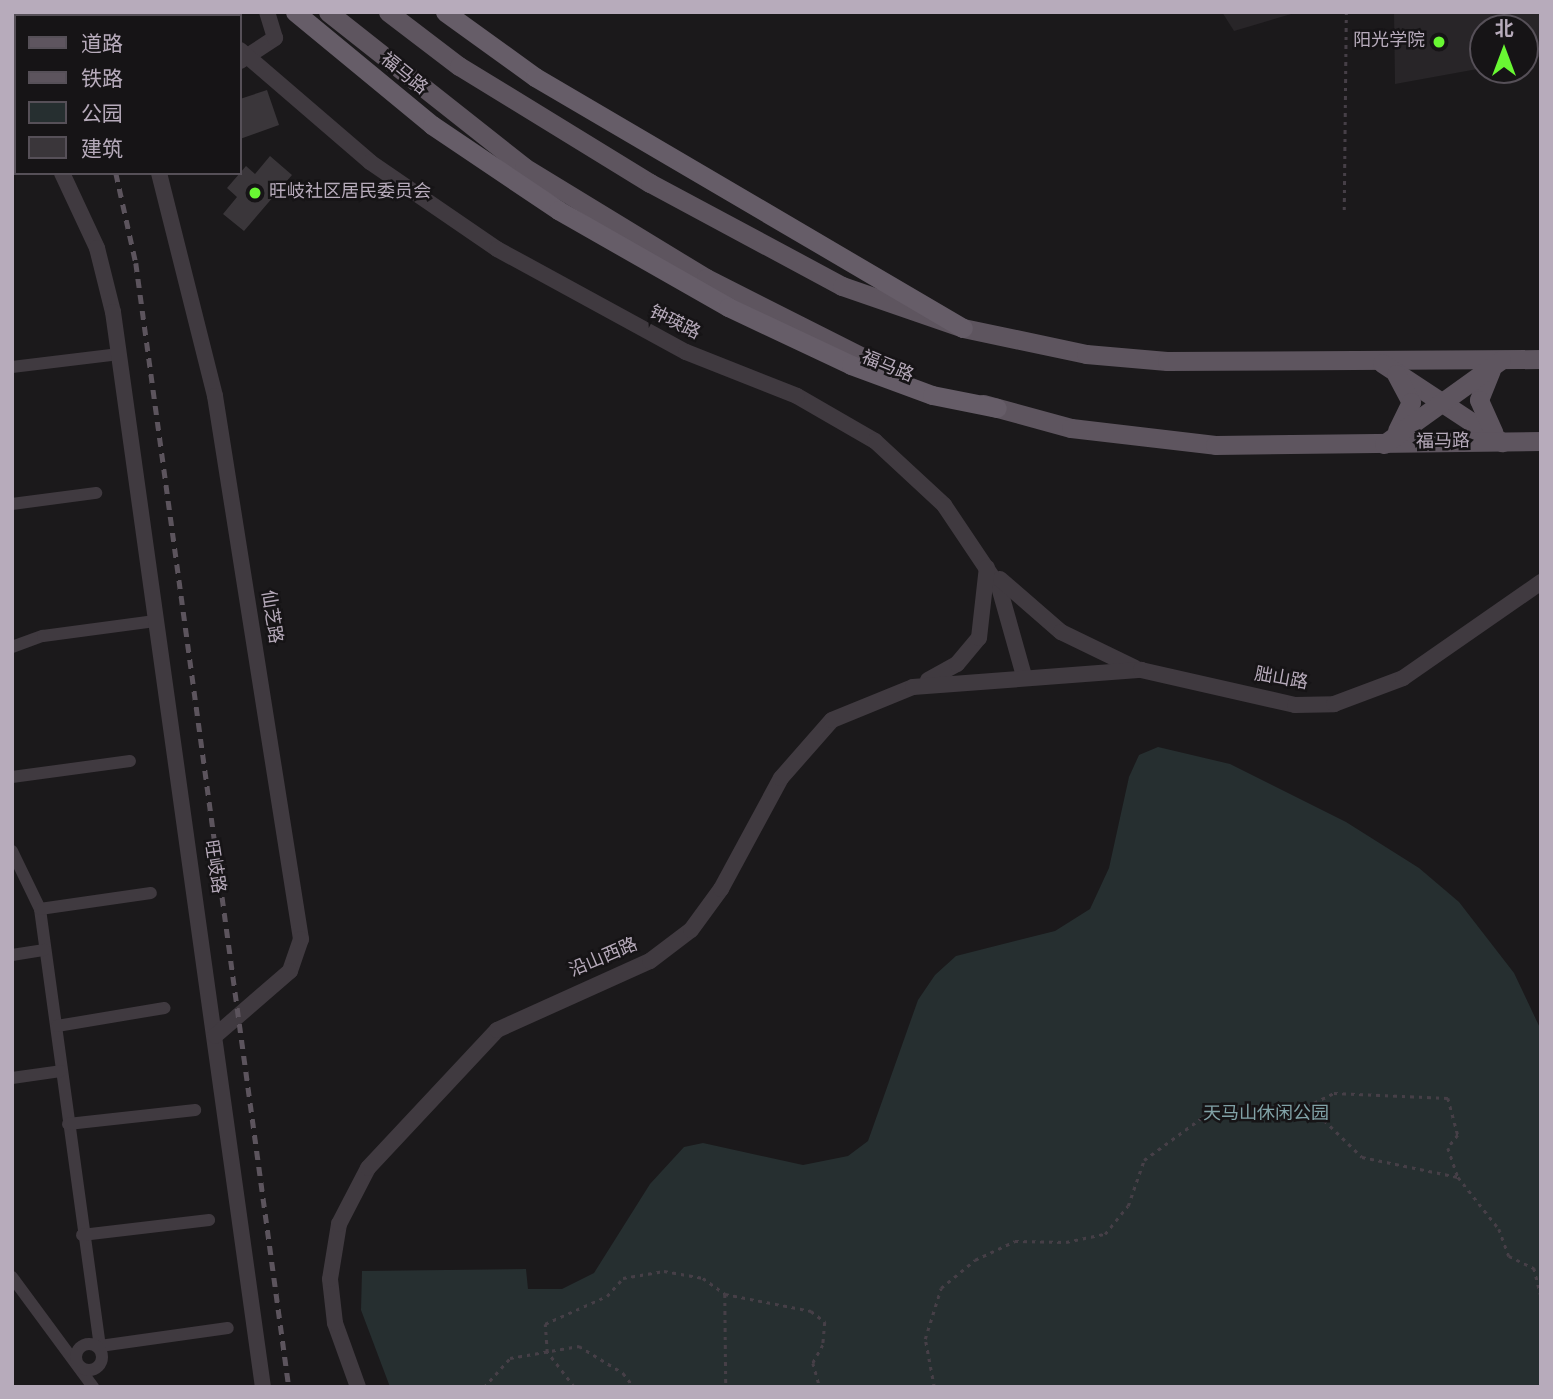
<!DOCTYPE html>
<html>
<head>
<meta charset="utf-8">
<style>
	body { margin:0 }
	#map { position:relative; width:1553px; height:1399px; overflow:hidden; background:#1b191b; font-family:Overpass,"Noto Sans SC",sans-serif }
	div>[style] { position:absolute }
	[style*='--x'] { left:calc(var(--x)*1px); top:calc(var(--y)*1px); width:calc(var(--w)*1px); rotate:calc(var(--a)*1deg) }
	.built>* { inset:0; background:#282528 }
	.green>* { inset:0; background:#262f30 }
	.building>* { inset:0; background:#3a363a }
	.path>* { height:2.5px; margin-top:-1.25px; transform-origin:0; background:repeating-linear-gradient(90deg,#463f47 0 3.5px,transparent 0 8.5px) }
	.minor>* { height:12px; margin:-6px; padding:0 6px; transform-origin:6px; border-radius:6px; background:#403a40 }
	.minor>.ring { margin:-6px; padding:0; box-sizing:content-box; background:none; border:12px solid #403a40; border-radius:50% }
	.tertiary>* { height:16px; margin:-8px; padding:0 8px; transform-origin:8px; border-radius:8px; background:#403a40 }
	.primary>* { height:19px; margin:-9.5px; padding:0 9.5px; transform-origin:9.5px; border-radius:9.5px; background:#5e555f }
	.trunk>* { height:19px; margin:-9.5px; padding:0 9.5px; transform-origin:9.5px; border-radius:9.5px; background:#665d68 }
	.rail>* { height:4.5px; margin-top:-2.25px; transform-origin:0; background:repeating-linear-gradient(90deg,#5c545d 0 9px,transparent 0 16px) }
	.tertiary-bridge>* { height:16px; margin:-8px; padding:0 8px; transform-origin:8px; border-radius:8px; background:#403a40 }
	.dots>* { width:19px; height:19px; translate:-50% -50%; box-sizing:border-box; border:4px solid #161416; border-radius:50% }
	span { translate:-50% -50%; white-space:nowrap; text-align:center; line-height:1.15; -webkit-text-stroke:5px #161416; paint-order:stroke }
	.poi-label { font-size:18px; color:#b7abbb }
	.right { translate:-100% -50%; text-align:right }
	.left { translate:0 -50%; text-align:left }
	.street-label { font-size:18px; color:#b7abbb }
	.park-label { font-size:18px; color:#81a2a7 }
	.frame { position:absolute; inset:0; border:14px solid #b7abbb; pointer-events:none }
	.legend { position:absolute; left:14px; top:14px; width:228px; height:161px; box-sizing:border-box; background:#161416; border:2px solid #565058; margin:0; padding:9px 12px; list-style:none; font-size:21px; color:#b7abbb }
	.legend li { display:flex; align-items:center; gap:14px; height:35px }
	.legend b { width:35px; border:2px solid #565058 }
	.north { position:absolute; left:1469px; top:14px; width:70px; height:70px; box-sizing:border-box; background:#161416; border:2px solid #565058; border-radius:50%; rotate:0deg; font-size:19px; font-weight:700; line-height:28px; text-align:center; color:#b7abbb }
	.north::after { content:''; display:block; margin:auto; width:24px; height:32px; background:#69f833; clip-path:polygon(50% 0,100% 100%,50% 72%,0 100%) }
</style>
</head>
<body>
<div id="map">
	<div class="built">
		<i style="clip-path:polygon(1222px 12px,1298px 12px,1234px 31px)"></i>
		<i style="clip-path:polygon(1394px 12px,1541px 12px,1541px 57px,1525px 60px,1525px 28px,1483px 28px,1483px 68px,1395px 84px)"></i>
	</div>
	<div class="green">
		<i style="clip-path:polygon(1158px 747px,1230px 764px,1346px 822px,1419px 868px,1459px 902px,1514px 973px,1541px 1030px,1541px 1387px,390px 1387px,361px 1310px,362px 1271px,526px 1269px,528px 1289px,562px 1289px,594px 1273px,650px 1184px,684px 1147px,703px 1143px,803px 1165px,848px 1156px,868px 1141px,918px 1000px,935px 975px,956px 956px,1055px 931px,1090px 909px,1109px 868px,1129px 777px,1139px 755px)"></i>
	</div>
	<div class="building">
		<i style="clip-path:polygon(267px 90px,279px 125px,240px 139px,240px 99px)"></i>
		<i style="clip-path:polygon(270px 156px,292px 175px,244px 231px,223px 214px,237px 197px,227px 188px,246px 166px,255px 174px)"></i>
	</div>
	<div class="path">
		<i style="--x:1344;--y:210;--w:198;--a:-89.4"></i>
		<i style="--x:1291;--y:1114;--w:48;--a:-26"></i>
		<i style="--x:1334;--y:1093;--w:114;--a:2.5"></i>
		<i style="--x:1448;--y:1098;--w:38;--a:75"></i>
		<i style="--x:1458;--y:1135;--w:16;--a:128"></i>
		<i style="--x:1448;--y:1148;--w:31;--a:71"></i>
		<i style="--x:725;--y:1294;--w:93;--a:89.4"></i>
		<i style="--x:484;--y:1387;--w:39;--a:-48"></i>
		<i style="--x:510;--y:1358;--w:70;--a:-9.9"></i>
		<i style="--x:579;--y:1346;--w:52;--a:31.5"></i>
		<i style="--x:623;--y:1373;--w:18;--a:52"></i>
		<i style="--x:574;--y:1387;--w:44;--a:-127.6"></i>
		<i style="--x:547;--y:1352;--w:28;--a:-94"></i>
		<i style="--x:545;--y:1324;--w:68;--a:-24.3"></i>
		<i style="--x:607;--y:1296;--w:24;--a:-48"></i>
		<i style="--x:623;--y:1278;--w:42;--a:-9.7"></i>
		<i style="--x:664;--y:1271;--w:40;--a:10"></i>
		<i style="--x:703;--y:1278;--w:27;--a:36"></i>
		<i style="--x:725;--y:1294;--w:88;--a:11.2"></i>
		<i style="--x:811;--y:1311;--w:18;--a:38"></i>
		<i style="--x:825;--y:1322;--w:23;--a:95"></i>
		<i style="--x:823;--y:1345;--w:21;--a:119"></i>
		<i style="--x:813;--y:1363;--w:25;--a:74"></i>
		<i style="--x:934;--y:1387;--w:49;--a:-100.6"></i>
		<i style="--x:925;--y:1339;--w:53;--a:-72.6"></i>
		<i style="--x:941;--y:1288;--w:44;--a:-39.5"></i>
		<i style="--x:975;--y:1260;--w:44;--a:-25.4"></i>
		<i style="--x:1015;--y:1241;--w:51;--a:1.1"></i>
		<i style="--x:1066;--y:1242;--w:40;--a:-12"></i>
		<i style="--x:1105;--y:1234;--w:36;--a:-51"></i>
		<i style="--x:1128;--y:1206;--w:49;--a:-70.8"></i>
		<i style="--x:1144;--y:1160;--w:83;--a:-36.2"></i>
		<i style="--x:1211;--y:1111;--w:52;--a:-2.2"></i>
		<i style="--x:1263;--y:1109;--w:62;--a:10.2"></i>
		<i style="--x:1324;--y:1120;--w:53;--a:44.2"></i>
		<i style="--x:1362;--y:1157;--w:98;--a:11.8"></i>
		<i style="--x:1458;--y:1177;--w:66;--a:51.7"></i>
		<i style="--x:1499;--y:1229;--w:29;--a:70"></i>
		<i style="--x:1509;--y:1256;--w:28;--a:26"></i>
		<i style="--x:1534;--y:1268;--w:29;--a:76"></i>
	</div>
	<div class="minor">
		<i style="--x:12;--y:367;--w:108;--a:-6.9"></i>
		<i style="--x:12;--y:504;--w:85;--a:-7.5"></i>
		<i style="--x:12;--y:647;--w:33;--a:-20"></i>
		<i style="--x:43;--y:636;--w:113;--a:-7.6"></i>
		<i style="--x:12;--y:777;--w:119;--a:-7.7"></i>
		<i style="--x:12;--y:851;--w:64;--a:64.2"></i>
		<i style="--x:40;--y:909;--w:441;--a:82.2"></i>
		<i style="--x:100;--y:1346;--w:129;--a:-8"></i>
		<i style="--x:40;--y:909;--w:112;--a:-8.2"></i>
		<i style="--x:12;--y:955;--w:33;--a:-9"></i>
		<i style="--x:57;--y:1026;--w:109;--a:-9.5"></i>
		<i style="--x:12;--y:1078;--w:49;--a:-8.1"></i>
		<i style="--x:68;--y:1124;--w:128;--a:-6.3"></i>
		<i style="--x:82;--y:1235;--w:128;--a:-6.7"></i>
		<i style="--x:12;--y:1277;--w:137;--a:53.6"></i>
		<i class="ring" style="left:76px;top:1344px;width:14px;height:14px"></i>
	</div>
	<div class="tertiary">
		<i style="--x:133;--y:12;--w:6;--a:45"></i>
		<i style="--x:198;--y:12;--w:6;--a:45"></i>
		<i style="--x:240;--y:61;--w:42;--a:-33.3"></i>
		<i style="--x:275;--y:38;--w:27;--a:-107"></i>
		<i style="--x:12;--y:114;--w:6;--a:45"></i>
		<i style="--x:62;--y:173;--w:83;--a:65"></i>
		<i style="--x:97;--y:248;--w:66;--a:76"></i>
		<i style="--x:113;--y:312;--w:1085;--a:82.06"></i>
		<i style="--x:159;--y:173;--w:230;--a:75.9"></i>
		<i style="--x:215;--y:396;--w:550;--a:81"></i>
		<i style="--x:301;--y:939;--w:34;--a:109"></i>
		<i style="--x:290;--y:971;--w:99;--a:139.1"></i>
		<i style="--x:797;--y:396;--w:90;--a:30"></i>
		<i style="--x:875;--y:441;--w:94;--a:42.8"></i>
		<i style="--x:944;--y:505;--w:99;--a:56.1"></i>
		<i style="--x:999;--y:587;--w:92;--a:74.3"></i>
		<i style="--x:1000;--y:579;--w:81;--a:41"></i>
		<i style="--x:1061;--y:632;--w:82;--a:25.9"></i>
		<i style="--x:928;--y:680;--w:33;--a:-29"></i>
		<i style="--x:957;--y:664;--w:34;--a:-50"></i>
		<i style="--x:979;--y:638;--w:71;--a:-83.6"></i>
		<i style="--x:358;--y:1387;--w:68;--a:-109.8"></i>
		<i style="--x:335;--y:1323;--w:44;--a:-96.5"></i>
		<i style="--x:330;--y:1279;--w:56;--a:-80.7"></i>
		<i style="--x:339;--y:1224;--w:63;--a:-62.6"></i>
		<i style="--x:368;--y:1168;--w:189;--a:-46.9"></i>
		<i style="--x:497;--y:1030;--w:168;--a:-24.3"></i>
		<i style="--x:650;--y:961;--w:51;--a:-37.1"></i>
		<i style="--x:691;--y:930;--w:51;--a:-53.8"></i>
		<i style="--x:721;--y:889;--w:126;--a:-61.6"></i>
		<i style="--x:781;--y:778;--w:77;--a:-48.7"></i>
		<i style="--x:832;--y:720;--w:87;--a:-22.2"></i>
		<i style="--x:913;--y:687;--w:229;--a:-4.3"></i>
		<i style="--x:1141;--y:670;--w:158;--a:12.8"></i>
		<i style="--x:1295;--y:705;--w:39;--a:-1"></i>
		<i style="--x:1334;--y:704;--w:74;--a:-20.6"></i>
		<i style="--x:1403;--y:678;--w:168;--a:-34.8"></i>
	</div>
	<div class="primary">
		<i style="--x:328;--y:12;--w:250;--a:38.3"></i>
		<i style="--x:524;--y:167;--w:213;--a:31.4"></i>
		<i style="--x:706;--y:278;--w:204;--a:26.8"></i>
		<i style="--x:388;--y:12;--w:89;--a:37.3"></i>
		<i style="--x:459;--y:66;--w:224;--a:31.5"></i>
		<i style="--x:650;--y:183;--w:218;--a:28.2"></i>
		<i style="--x:842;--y:286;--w:128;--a:19.1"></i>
		<i style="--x:963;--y:328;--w:126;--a:11.9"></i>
		<i style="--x:1086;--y:354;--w:81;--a:4.9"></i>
		<i style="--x:1167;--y:361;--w:374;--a:-0.3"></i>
		<i style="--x:1382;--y:363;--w:144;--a:33.4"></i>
		<i style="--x:1491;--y:370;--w:32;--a:112"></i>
		<i style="--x:1479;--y:400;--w:36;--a:66"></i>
		<i style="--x:1396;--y:374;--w:32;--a:62"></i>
		<i style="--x:1411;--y:402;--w:32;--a:116"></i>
		<i style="--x:983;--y:404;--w:91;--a:15.3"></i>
		<i style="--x:1071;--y:428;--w:145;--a:6.7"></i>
		<i style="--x:1215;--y:445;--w:326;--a:-0.7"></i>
		<i style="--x:1384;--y:444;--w:144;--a:-35.7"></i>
	</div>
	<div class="trunk">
		<i style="--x:295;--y:12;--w:178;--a:39.5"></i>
		<i style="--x:432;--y:125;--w:152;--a:34"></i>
		<i style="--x:558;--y:210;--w:196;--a:29.7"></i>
		<i style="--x:728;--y:307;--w:136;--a:25.2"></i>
		<i style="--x:851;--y:365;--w:86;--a:20.3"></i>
		<i style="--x:932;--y:395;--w:66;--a:11.3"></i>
		<i style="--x:445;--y:12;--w:111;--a:35.8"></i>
		<i style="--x:535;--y:77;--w:496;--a:30.4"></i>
		<i style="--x:171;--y:16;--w:6;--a:-45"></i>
		<i style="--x:12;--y:86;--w:4;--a:-14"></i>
		<i style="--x:12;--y:143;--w:4;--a:-27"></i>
	</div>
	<div class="rail">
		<i style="--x:71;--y:12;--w:4;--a:76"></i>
		<i style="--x:116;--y:173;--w:92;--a:77.5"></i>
		<i style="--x:136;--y:263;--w:1134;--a:82.25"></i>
	</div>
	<div class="tertiary-bridge">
		<i style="--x:240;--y:50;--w:172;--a:40.7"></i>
		<i style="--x:370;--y:162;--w:154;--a:34.4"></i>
		<i style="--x:497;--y:249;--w:215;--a:28.6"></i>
		<i style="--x:686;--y:352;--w:119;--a:21.6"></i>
	</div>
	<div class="dots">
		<i style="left:1439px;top:42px;background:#69f833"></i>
		<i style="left:255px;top:193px;background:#69f833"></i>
	</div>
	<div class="poi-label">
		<span class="right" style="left:1425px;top:42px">阳光学院</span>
		<span class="left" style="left:269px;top:193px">旺岐社区居民委员会</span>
	</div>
	<div class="street-label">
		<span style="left:403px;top:75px;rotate:39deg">福马路</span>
		<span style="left:674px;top:324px;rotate:26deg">钟瑛路</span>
		<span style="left:887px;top:368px;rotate:22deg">福马路</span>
		<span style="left:1443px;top:443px;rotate:-1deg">福马路</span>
		<span style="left:270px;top:617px;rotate:81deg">仙芝路</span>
		<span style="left:1281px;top:680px;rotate:10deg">胐山路</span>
		<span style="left:213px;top:867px;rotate:81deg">旺岐路</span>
		<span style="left:604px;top:959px;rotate:-23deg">沿山西路</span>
	</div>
	<div class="park-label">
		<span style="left:1266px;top:1115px">天马山休闲公园</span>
	</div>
	<div class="frame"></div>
	<ul class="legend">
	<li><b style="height:9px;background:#5e555f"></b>道路</li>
	<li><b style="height:9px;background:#5c545d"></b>铁路</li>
	<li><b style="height:19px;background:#262f30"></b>公园</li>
	<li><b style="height:19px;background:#3a363a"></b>建筑</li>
	</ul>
	<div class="north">北</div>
</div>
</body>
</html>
